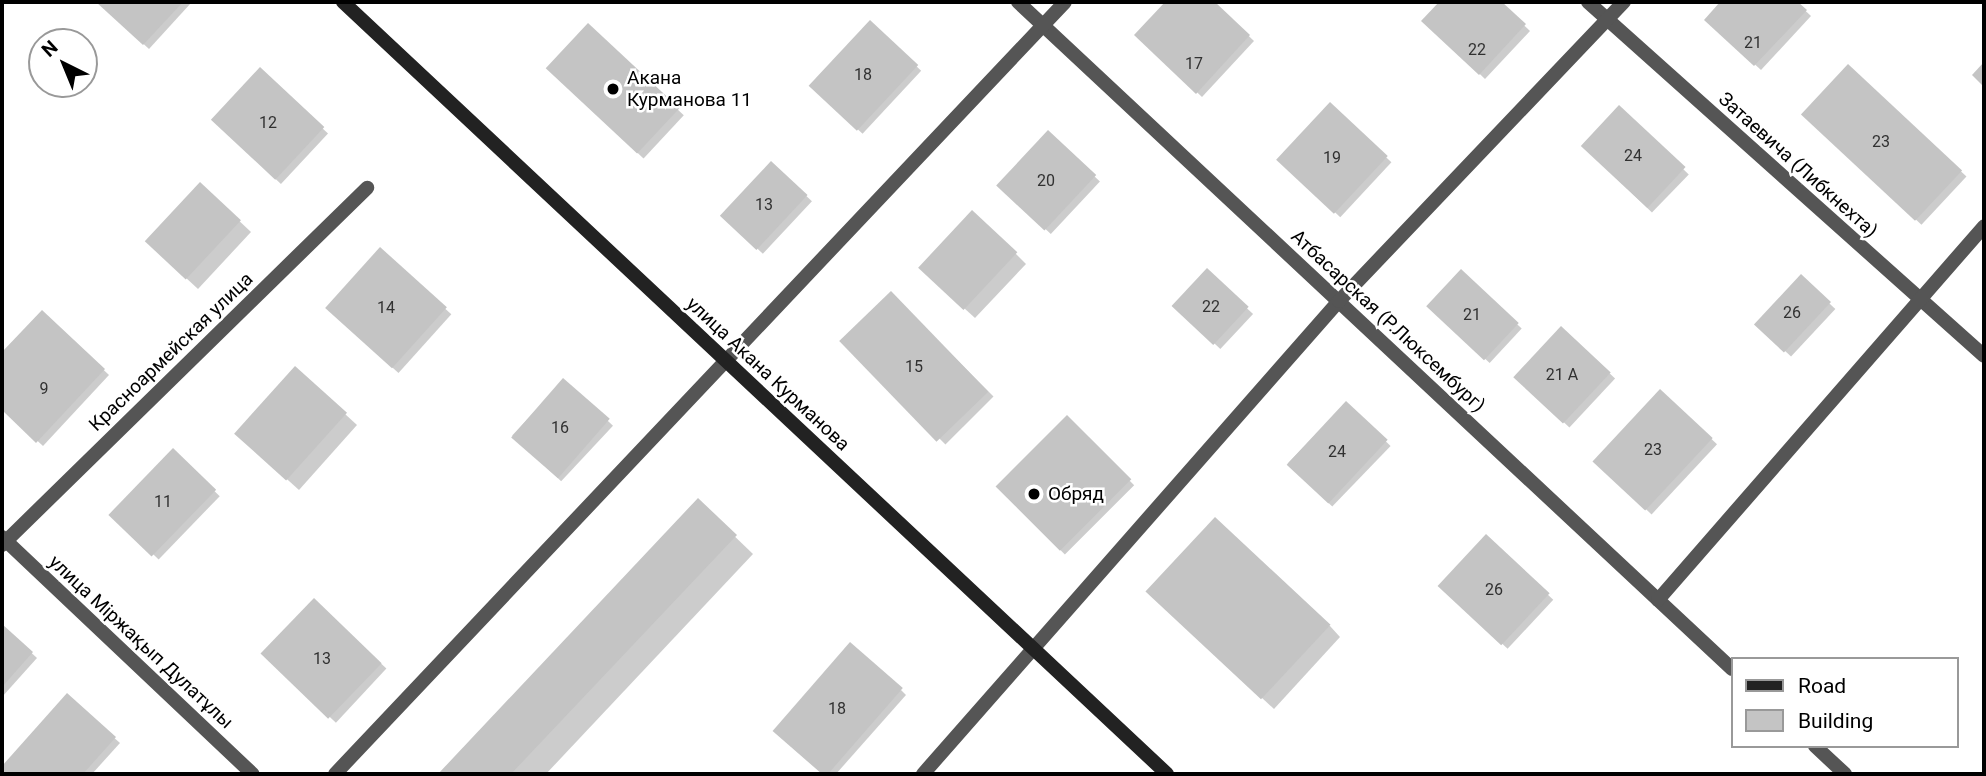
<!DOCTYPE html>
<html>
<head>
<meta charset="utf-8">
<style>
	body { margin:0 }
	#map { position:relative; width:1986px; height:776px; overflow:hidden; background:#fff; font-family:Roboto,sans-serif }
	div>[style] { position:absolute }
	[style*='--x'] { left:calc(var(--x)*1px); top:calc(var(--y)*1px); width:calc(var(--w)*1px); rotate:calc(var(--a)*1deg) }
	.shadow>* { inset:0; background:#0003; transform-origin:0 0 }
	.building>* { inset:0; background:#c4c4c4; transform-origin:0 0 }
	.minor>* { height:14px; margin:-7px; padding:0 7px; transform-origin:7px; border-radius:7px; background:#555 }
	.secondary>* { height:14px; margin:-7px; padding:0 7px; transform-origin:7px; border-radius:7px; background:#222 }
	.dots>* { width:19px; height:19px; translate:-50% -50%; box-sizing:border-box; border:4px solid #fff; border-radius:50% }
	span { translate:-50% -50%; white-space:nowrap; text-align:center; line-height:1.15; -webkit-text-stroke:5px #fff; paint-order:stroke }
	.number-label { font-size:16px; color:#313131 }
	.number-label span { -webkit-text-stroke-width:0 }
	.poi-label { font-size:19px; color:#000 }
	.left { translate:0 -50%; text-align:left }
	.street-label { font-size:19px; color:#000 }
	.frame { position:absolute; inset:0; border:4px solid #000; pointer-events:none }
	.legend { position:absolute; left:1731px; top:657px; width:228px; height:91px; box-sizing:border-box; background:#fff; border:2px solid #999; margin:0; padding:9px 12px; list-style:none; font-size:21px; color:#000 }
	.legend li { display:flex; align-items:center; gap:14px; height:35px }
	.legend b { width:35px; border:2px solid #999 }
	.north { position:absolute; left:28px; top:28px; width:70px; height:70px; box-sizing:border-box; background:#fff; border:2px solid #999; border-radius:50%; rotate:317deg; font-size:19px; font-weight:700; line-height:28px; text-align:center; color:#000 }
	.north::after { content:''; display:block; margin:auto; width:24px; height:32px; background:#000; clip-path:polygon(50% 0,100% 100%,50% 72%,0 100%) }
</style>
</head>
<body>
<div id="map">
	<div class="shadow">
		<i style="clip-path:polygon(98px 2px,190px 2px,191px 3px,149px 49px)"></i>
		<i style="clip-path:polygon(1168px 2px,1213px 2px,1254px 41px,1202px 97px,1136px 35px)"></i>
		<i style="clip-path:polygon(1442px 2px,1500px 2px,1530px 31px,1485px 79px,1424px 21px)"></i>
		<i style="clip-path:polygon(1723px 2px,1796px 2px,1811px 16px,1761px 70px,1706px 20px)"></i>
		<i style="left:870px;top:23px;width:70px;height:86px;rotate:43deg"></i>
		<i style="left:588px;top:26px;width:131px;height:59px;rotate:43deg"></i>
		<i style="left:1848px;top:66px;width:162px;height:66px;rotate:43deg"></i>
		<i style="left:260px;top:70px;width:93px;height:69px;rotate:43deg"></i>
		<i style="left:1330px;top:105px;width:84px;height:75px;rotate:43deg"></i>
		<i style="left:1619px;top:107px;width:97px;height:53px;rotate:44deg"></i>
		<i style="left:1048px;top:133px;width:71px;height:72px;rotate:43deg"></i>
		<i style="left:771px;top:163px;width:56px;height:72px;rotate:43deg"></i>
		<i style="clip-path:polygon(200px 184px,251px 232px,198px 289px,158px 252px)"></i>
		<i style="left:380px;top:250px;width:96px;height:79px;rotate:42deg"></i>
		<i style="clip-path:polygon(1015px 253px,1026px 264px,975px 318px,931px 278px)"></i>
		<i style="left:1207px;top:271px;width:63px;height:48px;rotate:43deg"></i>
		<i style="left:1461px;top:272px;width:83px;height:47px;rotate:43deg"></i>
		<i style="left:1801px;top:277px;width:47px;height:65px;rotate:43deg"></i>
		<i style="left:891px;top:294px;width:145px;height:68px;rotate:45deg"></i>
		<i style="clip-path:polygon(42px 312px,109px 375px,43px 446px,2px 408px,2px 355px)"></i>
		<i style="left:1561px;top:328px;width:74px;height:67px;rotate:43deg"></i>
		<i style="clip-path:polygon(295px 368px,357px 425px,299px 490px,248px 444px)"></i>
		<i style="left:564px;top:380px;width:67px;height:76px;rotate:43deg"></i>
		<i style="left:1660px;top:391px;width:78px;height:96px;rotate:43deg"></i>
		<i style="left:1346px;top:403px;width:62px;height:84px;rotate:44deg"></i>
		<i style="left:1067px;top:418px;width:95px;height:98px;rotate:45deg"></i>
		<i style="left:173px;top:451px;width:65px;height:88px;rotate:44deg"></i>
		<i style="clip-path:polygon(698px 501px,753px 554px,546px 774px,441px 774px)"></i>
		<i style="left:1486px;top:537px;width:92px;height:67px;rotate:43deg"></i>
		<i style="left:314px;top:601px;width:99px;height:74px;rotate:43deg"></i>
		<i style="clip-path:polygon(1159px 602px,1330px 626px,1340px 637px,1274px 709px)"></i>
		<i style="clip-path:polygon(2px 626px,37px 658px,2px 697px)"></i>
		<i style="clip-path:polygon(901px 690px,906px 695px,836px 774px,823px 774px,778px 735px)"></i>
		<i style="clip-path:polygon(67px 696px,120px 743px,92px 774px,2px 774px)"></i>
	</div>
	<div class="building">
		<i style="clip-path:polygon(96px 2px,183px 2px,143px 45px)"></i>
		<i style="clip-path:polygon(1165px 2px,1215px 2px,1250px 35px,1196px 94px,1134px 35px)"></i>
		<i style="clip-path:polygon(1439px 2px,1502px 2px,1526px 24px,1479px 75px,1421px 21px)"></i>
		<i style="clip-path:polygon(1720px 2px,1798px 2px,1807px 10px,1754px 66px,1704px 20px)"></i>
		<i style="left:870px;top:20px;width:66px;height:90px;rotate:43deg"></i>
		<i style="left:588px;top:23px;width:125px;height:62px;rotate:43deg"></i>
		<i style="clip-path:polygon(1984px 62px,1984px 87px,1972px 75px)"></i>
		<i style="left:1848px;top:64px;width:156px;height:69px;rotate:43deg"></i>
		<i style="left:260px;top:67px;width:88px;height:72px;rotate:43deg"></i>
		<i style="left:1330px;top:102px;width:79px;height:79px;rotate:43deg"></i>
		<i style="left:1619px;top:105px;width:91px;height:56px;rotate:43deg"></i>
		<i style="left:1048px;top:130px;width:66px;height:76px;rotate:43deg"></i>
		<i style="left:771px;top:161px;width:50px;height:75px;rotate:43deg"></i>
		<i style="left:200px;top:182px;width:56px;height:81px;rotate:43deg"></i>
		<i style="left:972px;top:210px;width:62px;height:79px;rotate:43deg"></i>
		<i style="left:380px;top:247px;width:90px;height:82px;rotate:42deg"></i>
		<i style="left:1207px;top:268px;width:57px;height:52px;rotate:43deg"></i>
		<i style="left:1461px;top:269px;width:79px;height:51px;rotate:43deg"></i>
		<i style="left:1801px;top:274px;width:41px;height:69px;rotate:43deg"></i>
		<i style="left:891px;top:291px;width:140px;height:72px;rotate:46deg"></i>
		<i style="clip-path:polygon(42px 310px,105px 369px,36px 443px,2px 410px,2px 352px)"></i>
		<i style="left:1561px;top:326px;width:68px;height:70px;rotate:43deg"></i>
		<i style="left:295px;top:366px;width:70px;height:91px;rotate:42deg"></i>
		<i style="left:563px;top:378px;width:62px;height:79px;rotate:41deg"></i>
		<i style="left:1660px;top:389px;width:72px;height:99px;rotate:43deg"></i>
		<i style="left:1346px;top:401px;width:57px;height:87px;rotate:43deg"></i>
		<i style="left:1067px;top:415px;width:91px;height:101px;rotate:45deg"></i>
		<i style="left:173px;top:448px;width:60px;height:93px;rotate:44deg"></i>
		<i style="clip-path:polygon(698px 498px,737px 535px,511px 774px,438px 774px)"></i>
		<i style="left:1215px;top:517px;width:158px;height:102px;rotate:43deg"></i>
		<i style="left:1486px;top:534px;width:87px;height:71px;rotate:43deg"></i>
		<i style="left:314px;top:598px;width:94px;height:77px;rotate:44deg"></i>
		<i style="clip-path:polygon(2px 624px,33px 652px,2px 687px)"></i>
		<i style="left:850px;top:642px;width:70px;height:118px;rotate:41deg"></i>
		<i style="clip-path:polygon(67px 693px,116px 737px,83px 774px,2px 774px,2px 766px)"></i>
	</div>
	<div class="minor">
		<i style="--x:1018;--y:2;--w:977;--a:43.05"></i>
		<i style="--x:1588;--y:2;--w:531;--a:41.79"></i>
		<i style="--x:2;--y:537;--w:345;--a:43.4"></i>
		<i style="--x:2;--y:545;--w:511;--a:-44.37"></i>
		<i style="--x:1658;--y:600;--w:496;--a:-48.9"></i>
		<i style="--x:1815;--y:746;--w:41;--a:43"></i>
		<i style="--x:335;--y:774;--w:1062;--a:-46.6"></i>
		<i style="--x:923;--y:774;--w:630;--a:-48.67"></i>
		<i style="--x:1339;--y:301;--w:413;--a:-46.4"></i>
	</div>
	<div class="secondary">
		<i style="--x:343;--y:2;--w:1129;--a:43.13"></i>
	</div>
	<div class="dots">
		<i style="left:613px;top:89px;background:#000"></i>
		<i style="left:1034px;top:494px;background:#000"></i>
	</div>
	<div class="number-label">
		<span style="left:1753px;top:43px">21</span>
		<span style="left:1477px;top:50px">22</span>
		<span style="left:1194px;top:64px">17</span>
		<span style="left:863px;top:75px">18</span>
		<span style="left:268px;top:123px">12</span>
		<span style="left:1881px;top:142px">23</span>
		<span style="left:1633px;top:156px">24</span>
		<span style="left:1332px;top:158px">19</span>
		<span style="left:1046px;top:181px">20</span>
		<span style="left:764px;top:205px">13</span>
		<span style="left:1211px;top:307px">22</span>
		<span style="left:386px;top:308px">14</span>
		<span style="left:1792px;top:313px">26</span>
		<span style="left:1472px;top:315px">21</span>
		<span style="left:914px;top:367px">15</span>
		<span style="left:1562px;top:375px">21 А</span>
		<span style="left:44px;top:389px">9</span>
		<span style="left:560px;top:428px">16</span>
		<span style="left:1653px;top:450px">23</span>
		<span style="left:1337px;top:452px">24</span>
		<span style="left:163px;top:502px">11</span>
		<span style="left:1494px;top:590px">26</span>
		<span style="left:322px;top:659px">13</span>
		<span style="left:837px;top:709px">18</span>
	</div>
	<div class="poi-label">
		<span class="left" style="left:627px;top:89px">Акана<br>Курманова 11</span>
		<span class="left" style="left:1048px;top:494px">Обряд</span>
	</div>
	<div class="street-label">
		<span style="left:1798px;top:165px;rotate:42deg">Затаевича (Либкнехта)</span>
		<span style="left:1388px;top:321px;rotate:43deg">Атбасарская (Р.Люксембург)</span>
		<span style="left:171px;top:352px;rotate:-44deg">Красноармейская улица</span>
		<span style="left:768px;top:374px;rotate:43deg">улица Акана Курманова</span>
		<span style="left:141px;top:642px;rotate:43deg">улица Міржақып Дулатұлы</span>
	</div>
	<div class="frame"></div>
	<ul class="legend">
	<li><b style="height:9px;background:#222"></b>Road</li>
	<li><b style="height:19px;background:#c4c4c4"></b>Building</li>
	</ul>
	<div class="north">N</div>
</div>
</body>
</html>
